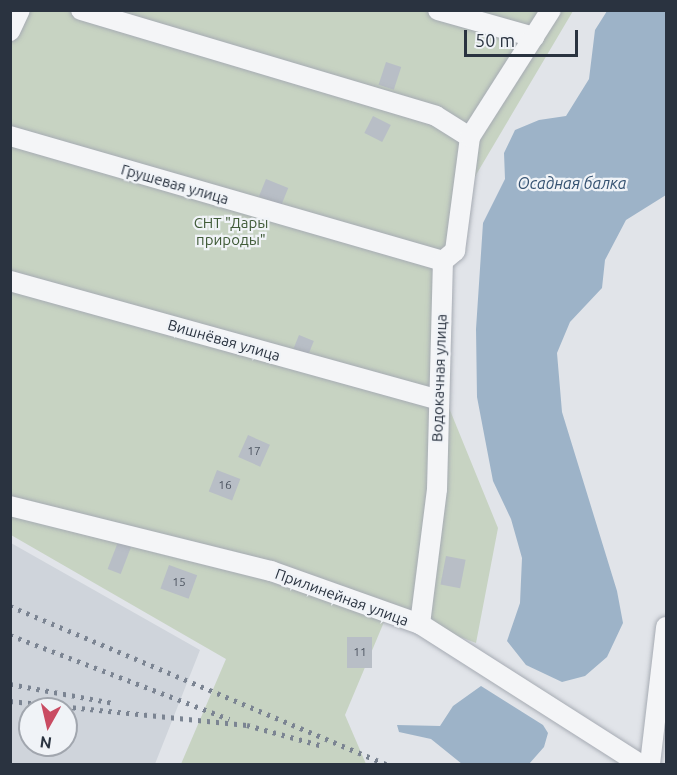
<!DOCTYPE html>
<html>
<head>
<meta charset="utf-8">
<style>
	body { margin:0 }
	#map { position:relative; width:677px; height:775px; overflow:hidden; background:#e1e4e9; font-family:Ubuntu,sans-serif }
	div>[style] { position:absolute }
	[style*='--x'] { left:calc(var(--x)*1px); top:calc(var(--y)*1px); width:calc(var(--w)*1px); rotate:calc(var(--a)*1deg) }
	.built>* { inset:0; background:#cfd4db }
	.green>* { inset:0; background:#c7d3c2 }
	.water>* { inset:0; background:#9db3c8 }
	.building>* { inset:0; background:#b8bec6; transform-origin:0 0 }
	.roads { filter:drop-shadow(0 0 2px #a6abb3) drop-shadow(0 0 2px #a6abb3) }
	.minor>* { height:20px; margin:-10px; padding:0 10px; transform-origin:10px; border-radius:10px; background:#f4f5f7 }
	.rail>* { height:4.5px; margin-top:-2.25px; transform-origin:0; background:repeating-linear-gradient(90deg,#7b8492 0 3px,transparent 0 9px) }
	span { translate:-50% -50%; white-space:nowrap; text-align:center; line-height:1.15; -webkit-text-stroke:4.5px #f0f3f7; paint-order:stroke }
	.number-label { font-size:12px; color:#4e5662 }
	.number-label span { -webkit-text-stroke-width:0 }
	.street-label { font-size:15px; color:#2a3340 }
	.park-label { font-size:15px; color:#405b38 }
	.water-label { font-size:16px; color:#365372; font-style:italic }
	.frame { position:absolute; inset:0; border:12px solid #2a3340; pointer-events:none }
	.north { position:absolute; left:18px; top:697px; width:60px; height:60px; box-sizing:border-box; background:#f0f3f7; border:2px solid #a1a6ae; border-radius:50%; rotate:188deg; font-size:16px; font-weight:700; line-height:24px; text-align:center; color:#2a3340 }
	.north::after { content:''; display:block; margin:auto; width:21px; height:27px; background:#c94b62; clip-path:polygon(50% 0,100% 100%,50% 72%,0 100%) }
	.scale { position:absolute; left:464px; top:30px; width:114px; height:27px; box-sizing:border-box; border:3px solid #2a3340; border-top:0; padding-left:8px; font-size:18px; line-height:21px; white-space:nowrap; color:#2a3340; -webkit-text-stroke:4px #f0f3f7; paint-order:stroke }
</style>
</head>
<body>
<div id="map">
	<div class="built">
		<i style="clip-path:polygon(evenodd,11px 543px,200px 650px,155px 764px,11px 764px,11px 543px,30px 709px,66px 709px,66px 745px,30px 745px,30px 709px)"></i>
	</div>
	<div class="green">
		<i style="clip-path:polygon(11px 11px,573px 11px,470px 185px,449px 263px,445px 398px,498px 528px,476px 643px,389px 610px,345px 715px,366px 764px,181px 764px,226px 659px,11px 535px)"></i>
	</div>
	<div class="water">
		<i style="clip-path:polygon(607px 11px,666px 11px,666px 195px,626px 220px,605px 260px,602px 288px,570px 322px,557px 353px,562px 412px,617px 591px,623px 623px,607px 657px,585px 676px,562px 682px,526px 665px,507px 641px,520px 603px,522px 558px,511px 519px,493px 481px,477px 397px,476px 329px,483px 223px,505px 179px,504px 153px,515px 130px,539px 120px,566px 116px,589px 79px,595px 30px)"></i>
		<i style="clip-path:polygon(481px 686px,543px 725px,548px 733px,544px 747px,529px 764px,462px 764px,431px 739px,399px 732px,397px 725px,440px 726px,453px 706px)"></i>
	</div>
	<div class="building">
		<i style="left:386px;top:62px;width:16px;height:24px;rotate:18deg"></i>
		<i style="left:373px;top:116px;width:20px;height:19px;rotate:27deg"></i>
		<i style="left:266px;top:179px;width:24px;height:19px;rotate:22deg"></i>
		<i style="left:299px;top:335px;width:16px;height:17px;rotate:22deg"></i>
		<i style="left:248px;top:435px;width:24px;height:24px;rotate:24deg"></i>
		<i style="left:217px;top:470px;width:25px;height:23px;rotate:21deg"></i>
		<i style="left:118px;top:542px;width:14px;height:29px;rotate:21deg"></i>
		<i style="left:446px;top:556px;width:20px;height:29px;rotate:11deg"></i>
		<i style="left:169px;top:565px;width:30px;height:25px;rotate:20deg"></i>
		<i style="left:347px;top:637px;width:25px;height:31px"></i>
	</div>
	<div class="roads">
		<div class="minor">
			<i style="--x:81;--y:10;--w:370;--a:16.6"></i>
			<i style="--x:436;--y:116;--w:40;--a:32"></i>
			<i style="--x:438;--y:10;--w:100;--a:15.7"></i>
			<i style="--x:10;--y:31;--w:23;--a:-65"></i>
			<i style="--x:10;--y:136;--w:451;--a:16.1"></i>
			<i style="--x:10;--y:281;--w:444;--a:15.5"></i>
			<i style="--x:10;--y:506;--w:269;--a:14"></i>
			<i style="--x:271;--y:571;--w:158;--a:19.6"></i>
			<i style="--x:420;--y:624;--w:261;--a:32.5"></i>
			<i style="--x:420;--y:624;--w:136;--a:-82.8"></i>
			<i style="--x:437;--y:489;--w:228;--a:-88.5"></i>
			<i style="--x:443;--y:261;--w:16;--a:-40"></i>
			<i style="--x:455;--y:251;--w:115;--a:-82.5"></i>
			<i style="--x:470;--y:137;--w:151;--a:-57.5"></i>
			<i style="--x:650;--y:764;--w:138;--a:-83.3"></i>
		</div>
	</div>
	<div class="rail">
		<i style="--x:10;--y:606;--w:408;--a:22.8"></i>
		<i style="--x:10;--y:635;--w:235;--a:21"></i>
		<i style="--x:10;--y:684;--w:106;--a:10.4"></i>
		<i style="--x:10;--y:701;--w:238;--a:5.8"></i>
		<i style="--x:247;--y:725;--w:79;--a:15.4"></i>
	</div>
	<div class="number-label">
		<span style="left:254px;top:451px">17</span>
		<span style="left:225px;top:485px">16</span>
		<span style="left:179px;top:582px">15</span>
		<span style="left:360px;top:652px">11</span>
	</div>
	<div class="street-label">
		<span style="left:175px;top:184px;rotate:16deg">Грушевая улица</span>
		<span style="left:224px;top:340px;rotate:16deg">Вишнёвая улица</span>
		<span style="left:439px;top:378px;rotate:-88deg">Водокачная улица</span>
		<span style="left:342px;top:597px;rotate:20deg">Прилинейная улица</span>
	</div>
	<div class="park-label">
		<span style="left:231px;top:231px">СНТ "Дары<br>природы"</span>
	</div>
	<div class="water-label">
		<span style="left:572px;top:183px">Осадная балка</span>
	</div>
	<div class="frame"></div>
	<div class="north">N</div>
	<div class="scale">50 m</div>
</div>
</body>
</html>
